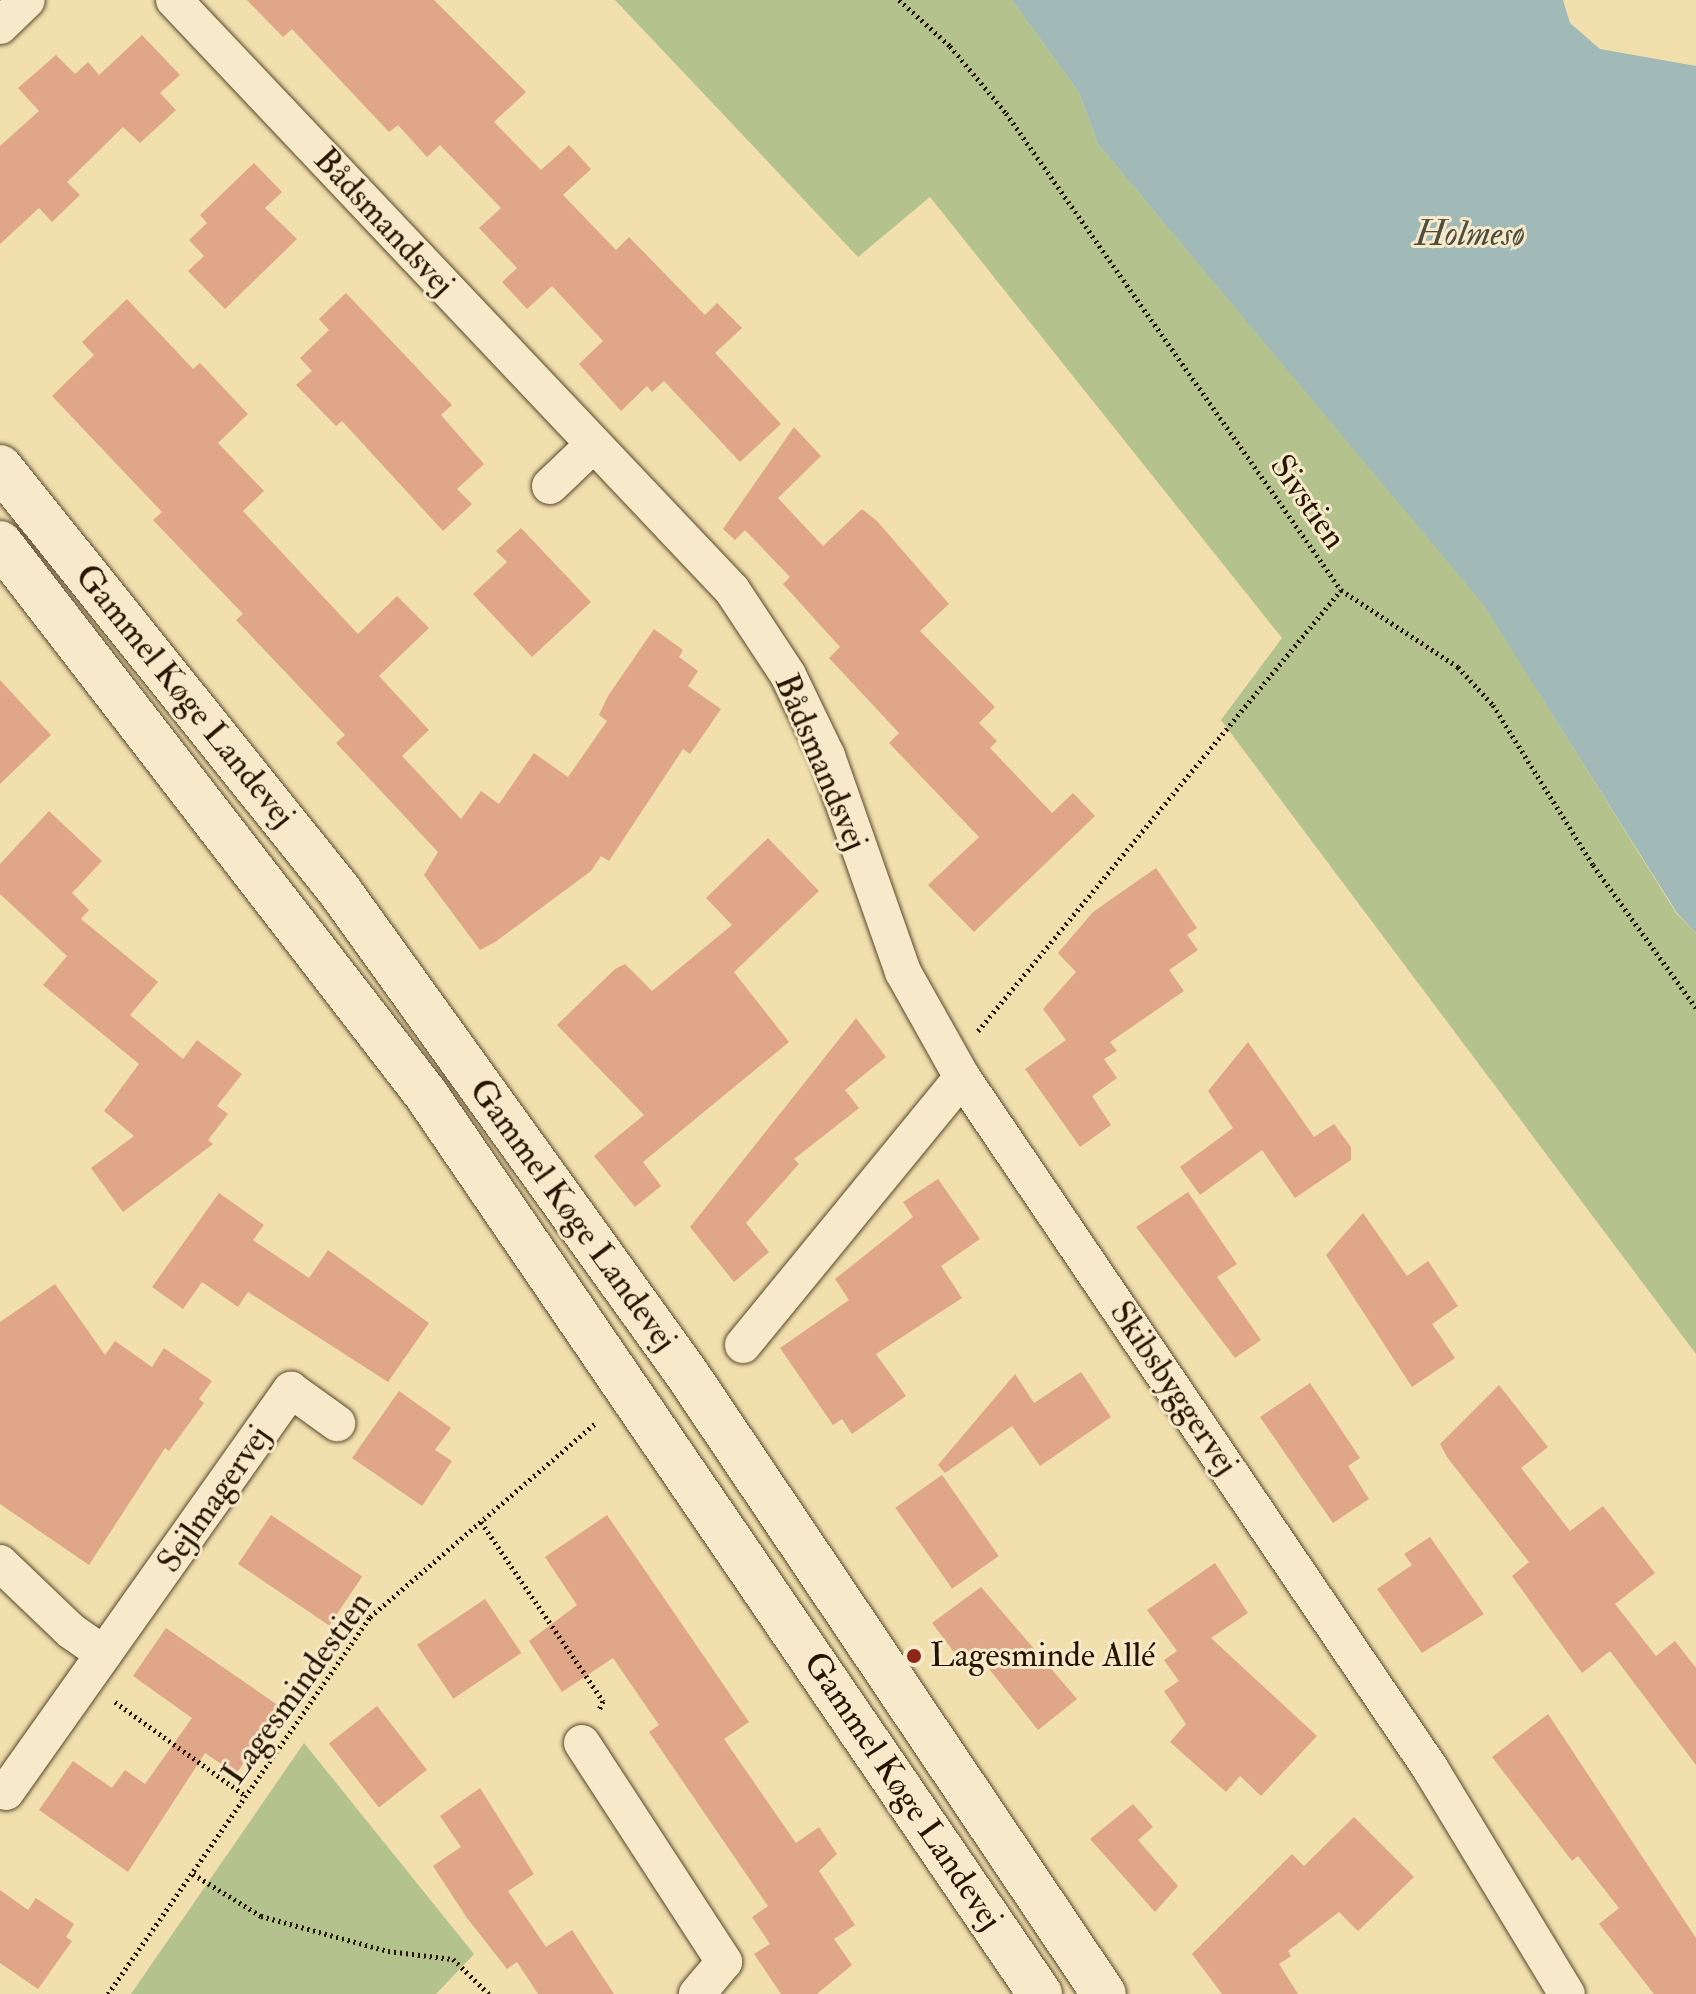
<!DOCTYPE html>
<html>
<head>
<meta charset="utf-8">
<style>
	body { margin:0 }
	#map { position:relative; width:1696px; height:1994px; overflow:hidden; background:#f1dfad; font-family:"IM FELL Double Pica",serif }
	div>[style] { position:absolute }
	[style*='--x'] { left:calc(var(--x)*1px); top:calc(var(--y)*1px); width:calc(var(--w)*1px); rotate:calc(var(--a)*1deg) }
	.green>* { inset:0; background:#b4c38e }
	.water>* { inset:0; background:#a1b9b7 }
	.building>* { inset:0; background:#dfa787; transform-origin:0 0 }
	.path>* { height:5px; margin-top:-2.5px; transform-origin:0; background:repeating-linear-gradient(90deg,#261401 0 2px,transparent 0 6px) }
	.roads { filter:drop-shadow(0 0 2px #59472c) drop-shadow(0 0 2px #59472c) }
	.street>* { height:36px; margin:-18px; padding:0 18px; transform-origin:18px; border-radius:18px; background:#f6eaca }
	.secondary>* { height:44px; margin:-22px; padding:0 22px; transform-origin:22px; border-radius:22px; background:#f6eaca }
	.dots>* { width:22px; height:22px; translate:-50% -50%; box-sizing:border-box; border:4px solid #f6eaca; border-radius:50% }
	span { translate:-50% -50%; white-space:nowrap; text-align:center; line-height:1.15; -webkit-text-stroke:6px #f6eaca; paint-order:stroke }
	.street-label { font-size:34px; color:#261401 }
	.poi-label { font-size:34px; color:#261401 }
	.left { translate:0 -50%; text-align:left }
	.water-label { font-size:36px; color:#514e41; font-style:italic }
</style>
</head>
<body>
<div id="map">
	<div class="green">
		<i style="clip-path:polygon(615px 0,1012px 0,1079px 93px,1098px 144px,1484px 604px,1676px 913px,1696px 933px,1696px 1354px,1221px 720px,1282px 638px,930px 197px,858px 257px)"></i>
		<i style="clip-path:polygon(304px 1743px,474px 1954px,436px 1994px,131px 1994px)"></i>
	</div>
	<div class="water">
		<i style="clip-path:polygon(1012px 0,1563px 0,1570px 23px,1600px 49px,1696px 66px,1696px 933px,1677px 913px,1483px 604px,1098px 144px,1079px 93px)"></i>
	</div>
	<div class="building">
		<i style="clip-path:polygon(247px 0,434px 0,526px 92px,494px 122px,541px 170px,569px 145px,591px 169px,563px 195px,616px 250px,629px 237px,705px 315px,717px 303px,742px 328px,715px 353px,781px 424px,740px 462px,664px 381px,652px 392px,647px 386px,621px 411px,579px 364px,603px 341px,552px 286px,527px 309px,502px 282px,517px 268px,479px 228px,501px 208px,440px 145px,427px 157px,398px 125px,389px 132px,292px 29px,283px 37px)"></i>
		<i style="clip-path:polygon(142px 35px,180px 75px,160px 93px,176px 110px,140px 143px,123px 127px,67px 182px,80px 195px,52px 222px,39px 208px,0 244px,0 146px,39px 111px,18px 88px,56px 55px,75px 74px,88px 62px,99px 75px)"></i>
		<i style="clip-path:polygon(254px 163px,282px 192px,265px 208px,297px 239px,225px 309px,188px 271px,204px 256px,189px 240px,207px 223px,200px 215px)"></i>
		<i style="clip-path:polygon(346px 293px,452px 405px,441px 415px,484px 464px,457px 489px,472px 504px,443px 531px,342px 421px,336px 426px,296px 385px,312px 371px,300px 358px,329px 330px,319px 319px)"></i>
		<i style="clip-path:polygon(127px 299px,193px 369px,200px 363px,248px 414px,218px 443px,264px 491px,243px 511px,358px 634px,397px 596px,429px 628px,379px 676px,429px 730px,402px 756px,461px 819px,481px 791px,499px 804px,534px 753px,568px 777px,607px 721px,599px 715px,608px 696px,654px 629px,683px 650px,679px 657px,698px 671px,688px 686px,721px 709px,690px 754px,683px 749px,609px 861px,601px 856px,591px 871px,495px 942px,480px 950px,424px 875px,438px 852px,336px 743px,345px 735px,236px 620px,243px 614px,153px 520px,162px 512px,52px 396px,94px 355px,82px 342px)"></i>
		<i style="clip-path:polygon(794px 427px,821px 456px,778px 498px,823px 546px,862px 509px,877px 521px,949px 604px,920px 631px,995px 707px,979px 723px,997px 741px,990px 748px,1052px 813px,1073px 793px,1095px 816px,974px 932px,928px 885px,979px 837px,889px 743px,899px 733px,829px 658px,840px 647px,783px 584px,790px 577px,745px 530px,735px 540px,723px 529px)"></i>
		<i style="clip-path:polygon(521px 528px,591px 602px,532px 657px,473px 594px,507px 562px,496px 551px)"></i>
		<i style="clip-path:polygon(0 680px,51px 735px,0 784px)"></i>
		<i style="clip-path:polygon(49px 811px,102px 861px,72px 893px,89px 910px,81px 919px,158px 982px,130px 1015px,183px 1059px,197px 1040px,242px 1074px,217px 1106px,228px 1114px,208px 1140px,213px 1144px,123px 1212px,91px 1168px,134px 1136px,104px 1111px,139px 1064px,43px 985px,67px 956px,0 894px,0 864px)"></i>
		<i style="clip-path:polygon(768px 838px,819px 891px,734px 972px,789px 1042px,643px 1162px,661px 1186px,635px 1207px,594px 1156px,644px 1115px,557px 1025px,615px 969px,625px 964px,652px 991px,732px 925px,706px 898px)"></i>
		<i style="clip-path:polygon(1156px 868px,1197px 928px,1187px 935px,1198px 950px,1169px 970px,1184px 991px,1110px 1042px,1117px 1051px,1104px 1059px,1117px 1078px,1092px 1096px,1111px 1125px,1080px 1147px,1025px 1069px,1066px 1040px,1043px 1009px,1076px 972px,1058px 953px,1093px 912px)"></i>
		<i style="clip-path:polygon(856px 1018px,886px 1057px,845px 1090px,859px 1108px,794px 1159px,799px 1164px,746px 1223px,769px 1252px,734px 1282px,690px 1227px)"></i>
		<i style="clip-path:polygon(1248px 1042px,1314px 1137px,1334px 1124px,1351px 1147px,1351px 1160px,1295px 1198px,1262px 1150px,1200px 1195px,1180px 1167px,1233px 1128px,1208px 1091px)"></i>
		<i style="clip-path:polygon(938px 1179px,980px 1239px,941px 1266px,962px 1298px,876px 1354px,906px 1396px,852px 1434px,842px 1419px,833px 1425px,780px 1348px,849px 1300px,835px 1279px,913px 1217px,903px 1202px)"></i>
		<i style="clip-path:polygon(1188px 1192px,1237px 1264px,1217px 1277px,1261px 1340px,1235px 1358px,1136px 1227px)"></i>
		<i style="clip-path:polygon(219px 1193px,264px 1225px,253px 1240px,309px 1278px,328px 1250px,429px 1323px,388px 1382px,248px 1292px,238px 1307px,202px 1282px,183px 1309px,152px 1287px)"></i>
		<i style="clip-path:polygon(1363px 1213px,1407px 1276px,1428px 1261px,1458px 1306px,1432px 1324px,1455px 1358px,1412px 1387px,1326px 1255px)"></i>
		<i style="clip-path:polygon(55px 1284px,105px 1355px,115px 1341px,152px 1367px,164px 1348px,212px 1381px,199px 1399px,204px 1403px,169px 1451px,165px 1448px,89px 1565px,0 1504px,0 1322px)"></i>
		<i style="clip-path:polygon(1081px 1372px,1111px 1417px,1040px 1466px,1012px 1426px,945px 1473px,938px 1465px,1015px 1374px,1034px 1403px)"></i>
		<i style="clip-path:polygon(1310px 1383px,1360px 1458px,1348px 1466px,1369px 1499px,1333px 1523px,1260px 1417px)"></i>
		<i style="clip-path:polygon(1499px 1385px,1548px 1447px,1521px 1468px,1570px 1531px,1603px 1506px,1655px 1573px,1615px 1604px,1656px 1656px,1675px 1641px,1696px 1668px,1696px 1765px,1610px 1651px,1582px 1673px,1512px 1576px,1529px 1562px,1447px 1457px,1440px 1444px)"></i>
		<i style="clip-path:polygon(399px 1391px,451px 1428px,435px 1450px,452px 1461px,422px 1506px,352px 1458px)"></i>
		<i style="left:942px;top:1475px;width:99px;height:57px;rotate:55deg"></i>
		<i style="left:271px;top:1515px;width:110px;height:59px;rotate:34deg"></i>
		<i style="clip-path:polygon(607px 1515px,749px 1722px,724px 1739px,796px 1843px,819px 1827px,837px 1854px,819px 1871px,855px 1925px,834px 1939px,852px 1965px,817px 1994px,781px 1994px,754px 1954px,770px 1944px,752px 1917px,768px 1906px,649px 1732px,659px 1725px,613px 1658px,562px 1692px,529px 1641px,577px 1605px,545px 1557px)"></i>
		<i style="clip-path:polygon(1430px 1537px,1484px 1614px,1422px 1653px,1377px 1589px,1412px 1565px,1404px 1554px)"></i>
		<i style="clip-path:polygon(1215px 1563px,1248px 1613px,1211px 1638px,1317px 1736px,1261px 1796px,1240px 1776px,1226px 1792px,1170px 1742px,1186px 1724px,1164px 1691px,1179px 1681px,1164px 1660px,1177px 1651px,1147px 1610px)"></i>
		<i style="clip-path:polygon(981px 1587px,1077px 1699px,1038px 1730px,977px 1654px,963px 1664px,932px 1623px)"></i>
		<i style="left:485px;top:1599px;width:65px;height:82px;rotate:56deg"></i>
		<i style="clip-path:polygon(166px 1628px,282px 1708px,236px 1774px,205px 1753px,128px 1872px,39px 1810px,73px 1761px,112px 1788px,125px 1770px,145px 1784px,192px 1718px,133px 1676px)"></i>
		<i style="left:377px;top:1706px;width:81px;height:61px;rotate:52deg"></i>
		<i style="clip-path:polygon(1548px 1714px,1696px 1938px,1696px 1994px,1654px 1994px,1599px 1924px,1619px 1908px,1578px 1856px,1572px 1861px,1492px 1757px)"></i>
		<i style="clip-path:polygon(480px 1788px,534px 1874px,508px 1891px,546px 1947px,572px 1930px,614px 1994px,538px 1994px,517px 1962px,507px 1969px,467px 1918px,433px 1866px,461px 1847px,440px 1816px)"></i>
		<i style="clip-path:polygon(1133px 1804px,1153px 1827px,1138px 1840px,1178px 1886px,1155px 1912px,1090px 1839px)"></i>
		<i style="clip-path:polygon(1354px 1817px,1414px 1877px,1358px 1931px,1339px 1912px,1288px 1951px,1291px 1956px,1279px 1964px,1298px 1994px,1222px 1994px,1192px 1954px,1292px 1854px,1304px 1866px)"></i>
		<i style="clip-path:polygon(0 1890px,28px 1910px,36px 1898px,74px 1924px,66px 1937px,72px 1941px,38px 1989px,0 1963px)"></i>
	</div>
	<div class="path">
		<i style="--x:899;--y:0;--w:69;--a:42"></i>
		<i style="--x:950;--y:46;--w:87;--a:50.1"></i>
		<i style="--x:1006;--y:113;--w:583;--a:54.92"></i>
		<i style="--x:1341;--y:590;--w:140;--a:33.3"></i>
		<i style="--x:1458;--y:667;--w:52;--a:47.4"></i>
		<i style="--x:1493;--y:705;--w:189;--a:58"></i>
		<i style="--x:1593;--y:865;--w:176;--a:54.2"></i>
		<i style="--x:978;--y:1031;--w:571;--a:-50.54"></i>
		<i style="--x:481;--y:1522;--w:217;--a:55.7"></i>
		<i style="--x:603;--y:1701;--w:10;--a:114"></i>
		<i style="--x:115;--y:1702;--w:161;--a:35.7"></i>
		<i style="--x:193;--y:1874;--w:80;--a:31.7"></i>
		<i style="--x:261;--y:1916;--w:132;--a:15.4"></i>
		<i style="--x:388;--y:1951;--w:65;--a:7"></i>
		<i style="--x:453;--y:1959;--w:50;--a:44.2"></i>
		<i style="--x:108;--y:1994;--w:459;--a:-55.2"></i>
		<i style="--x:370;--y:1617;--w:299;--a:-40.7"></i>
	</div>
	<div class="roads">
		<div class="street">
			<i style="--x:174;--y:0;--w:812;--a:46.6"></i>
			<i style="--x:732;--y:590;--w:102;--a:56.6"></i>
			<i style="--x:788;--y:675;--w:90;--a:64.3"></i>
			<i style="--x:827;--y:756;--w:229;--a:70.6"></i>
			<i style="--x:903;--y:972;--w:120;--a:60.7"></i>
			<i style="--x:0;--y:26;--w:37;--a:-44"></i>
			<i style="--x:550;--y:486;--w:59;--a:-43.6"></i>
			<i style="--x:743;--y:1345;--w:346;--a:-50.7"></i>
			<i style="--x:962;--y:1077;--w:835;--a:55.89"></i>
			<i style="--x:1430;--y:1768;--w:264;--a:58.8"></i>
			<i style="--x:0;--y:1563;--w:98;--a:43.8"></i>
			<i style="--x:71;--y:1631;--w:40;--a:34.9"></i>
			<i style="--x:582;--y:1743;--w:261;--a:57"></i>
			<i style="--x:724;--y:1962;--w:42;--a:130.2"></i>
			<i style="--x:6;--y:1792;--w:493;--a:-54.7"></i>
			<i style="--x:291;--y:1390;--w:57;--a:35.7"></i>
		</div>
		<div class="secondary">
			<i style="--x:0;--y:467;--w:542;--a:51.29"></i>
			<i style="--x:339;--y:890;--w:596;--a:54.28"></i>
			<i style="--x:687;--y:1374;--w:747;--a:56.08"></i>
			<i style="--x:0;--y:543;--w:695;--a:52.31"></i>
			<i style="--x:425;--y:1093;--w:1091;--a:55.68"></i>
		</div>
	</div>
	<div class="dots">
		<i style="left:914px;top:1656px;background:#8f2418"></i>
	</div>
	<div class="street-label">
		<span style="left:384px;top:222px;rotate:47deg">Bådsmandsvej</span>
		<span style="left:1308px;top:502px;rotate:55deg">Sivstien</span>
		<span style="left:185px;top:696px;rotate:51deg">Gammel Køge Landevej</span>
		<span style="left:821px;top:762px;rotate:67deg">Bådsmandsvej</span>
		<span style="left:573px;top:1215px;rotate:54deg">Gammel Køge Landevej</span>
		<span style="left:1174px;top:1388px;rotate:56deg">Skibsbyggervej</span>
		<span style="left:214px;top:1499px;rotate:-55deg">Sejlmagervej</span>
		<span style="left:297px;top:1688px;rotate:-54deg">Lagesmindestien</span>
		<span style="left:903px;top:1791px;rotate:56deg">Gammel Køge Landevej</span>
	</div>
	<div class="poi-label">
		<span class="left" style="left:930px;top:1656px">Lagesminde Allé</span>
	</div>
	<div class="water-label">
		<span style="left:1470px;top:234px">Holmesø</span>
	</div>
</div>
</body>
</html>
